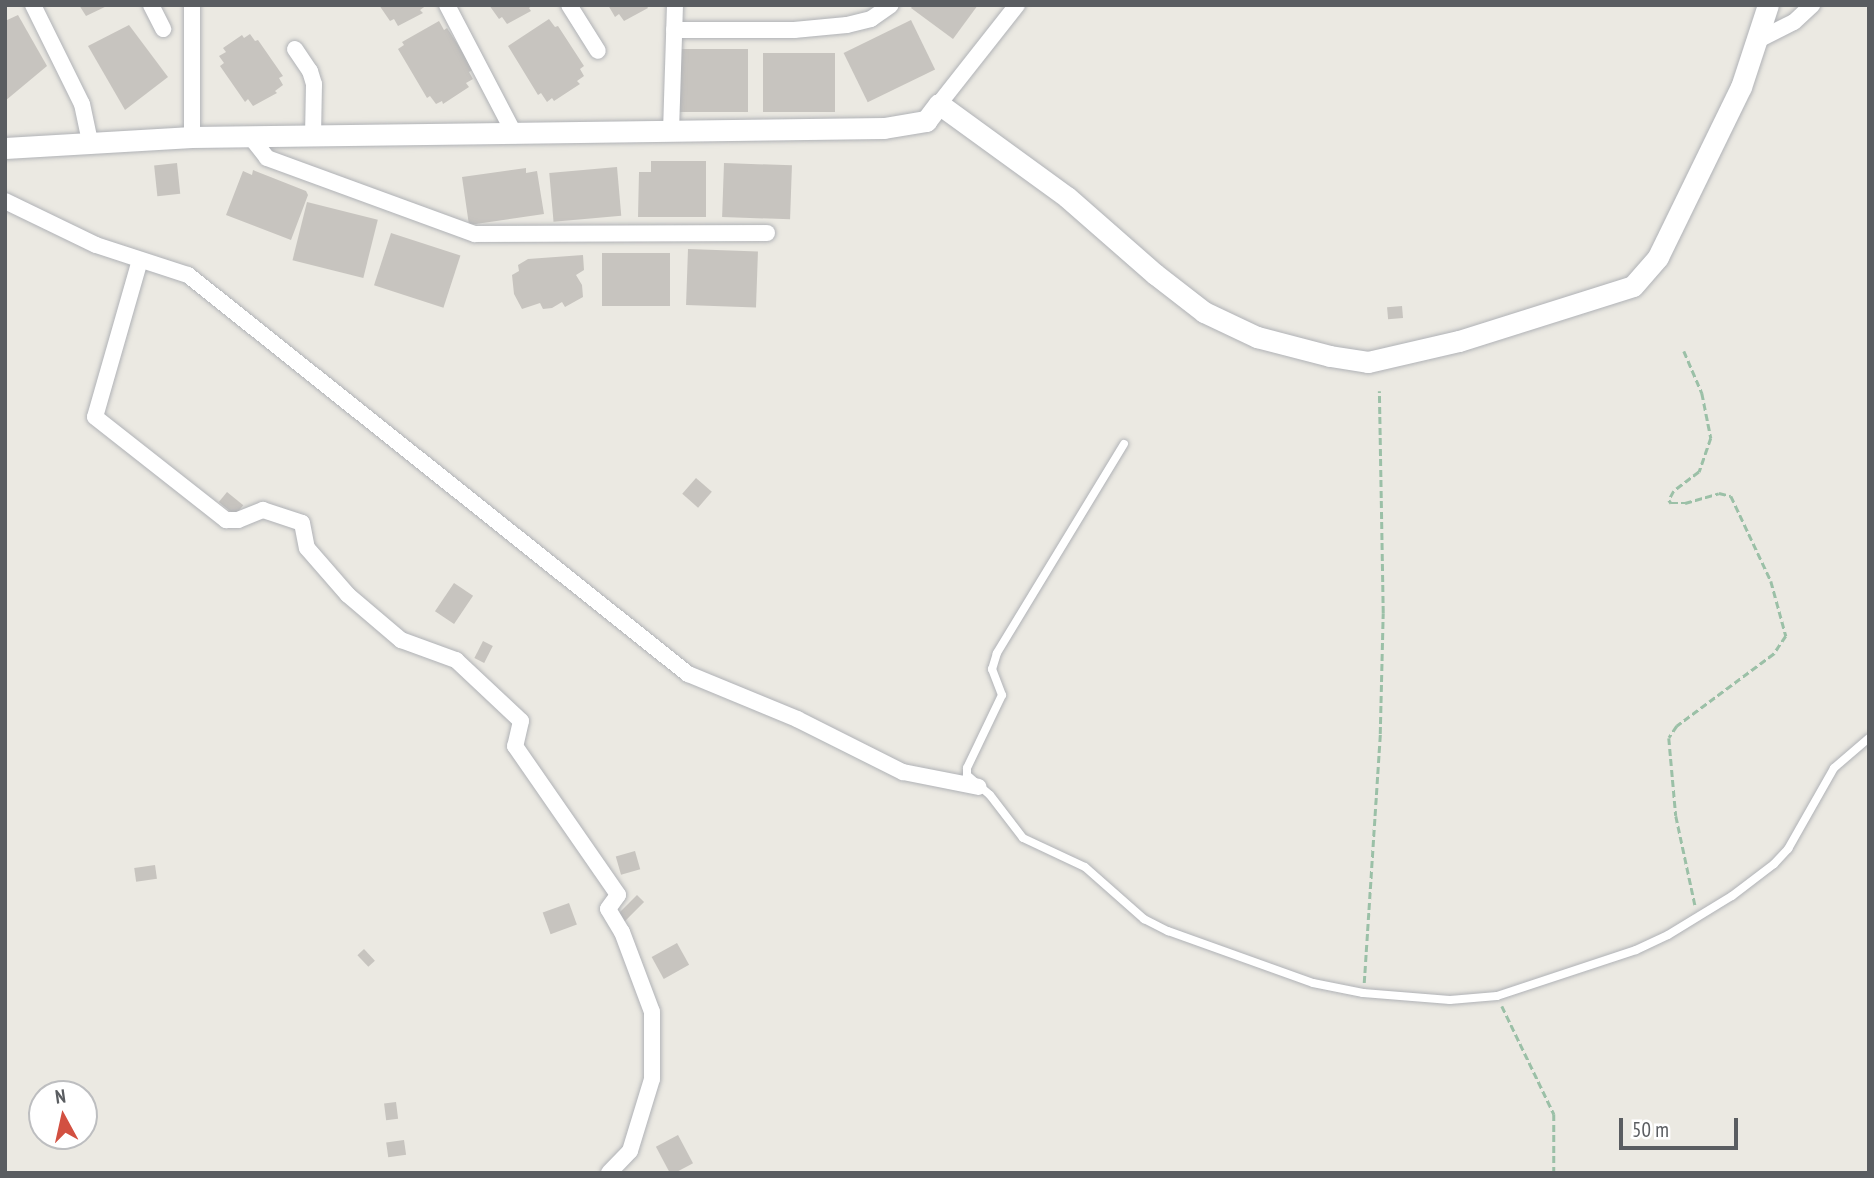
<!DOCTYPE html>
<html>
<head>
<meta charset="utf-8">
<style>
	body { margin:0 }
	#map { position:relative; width:1874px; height:1178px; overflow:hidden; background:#ebe9e2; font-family:"PT Sans Narrow",sans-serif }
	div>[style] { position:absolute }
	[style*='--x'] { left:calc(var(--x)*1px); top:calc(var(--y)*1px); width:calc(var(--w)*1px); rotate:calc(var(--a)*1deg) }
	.building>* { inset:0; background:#c7c4bf; transform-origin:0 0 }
	.path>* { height:2.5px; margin-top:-1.25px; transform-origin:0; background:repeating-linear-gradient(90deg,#9bc0a7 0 7px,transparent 0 10.5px) }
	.roads { filter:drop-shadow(0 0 2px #b0b2b6) drop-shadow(0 0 2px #b0b2b6) }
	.lane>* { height:8px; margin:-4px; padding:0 4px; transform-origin:4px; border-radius:4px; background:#fff }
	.street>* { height:16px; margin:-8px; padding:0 8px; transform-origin:8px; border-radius:8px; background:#fff }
	.secondary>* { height:21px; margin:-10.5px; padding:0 10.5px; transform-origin:10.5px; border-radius:10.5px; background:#fff }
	span { translate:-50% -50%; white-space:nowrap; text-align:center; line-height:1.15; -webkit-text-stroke:7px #fff; paint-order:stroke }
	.frame { position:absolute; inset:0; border:7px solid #5a5d61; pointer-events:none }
	.north { position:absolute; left:28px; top:1080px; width:70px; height:70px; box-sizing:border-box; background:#fff; border:2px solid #bdbec0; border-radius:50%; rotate:352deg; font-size:19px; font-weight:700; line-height:28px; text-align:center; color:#5a5d61 }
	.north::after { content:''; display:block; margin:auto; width:24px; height:32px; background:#d25041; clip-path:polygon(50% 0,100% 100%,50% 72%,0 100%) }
	.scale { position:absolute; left:1619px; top:1118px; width:119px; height:32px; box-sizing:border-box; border:4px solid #5a5d61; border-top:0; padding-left:9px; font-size:21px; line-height:24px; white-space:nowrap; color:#5a5d61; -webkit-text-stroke:5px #fff; paint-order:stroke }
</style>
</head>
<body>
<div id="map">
	<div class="building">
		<i style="clip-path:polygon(79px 5px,109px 5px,86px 16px)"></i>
		<i style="clip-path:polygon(379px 5px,427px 5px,420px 10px,423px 13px,398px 26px,394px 19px,390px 21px)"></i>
		<i style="clip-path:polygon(489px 5px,533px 5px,529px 8px,531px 11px,507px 24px,502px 17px,499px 19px)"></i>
		<i style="clip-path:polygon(608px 5px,646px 5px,648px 8px,624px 21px,619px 14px,615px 17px)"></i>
		<i style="clip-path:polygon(913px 5px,978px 5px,953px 39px,911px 8px)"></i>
		<i style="clip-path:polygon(18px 15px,47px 66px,5px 101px,5px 21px)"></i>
		<i style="clip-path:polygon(549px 19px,555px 27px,558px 26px,584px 66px,580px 69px,584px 76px,577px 81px,580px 84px,554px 101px,552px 98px,547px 102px,541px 93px,538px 95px,508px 46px)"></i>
		<i style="left:911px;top:20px;width:55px;height:75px;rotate:64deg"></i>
		<i style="clip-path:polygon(439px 21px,444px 30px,447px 28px,474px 69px,469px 72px,473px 79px,466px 83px,469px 87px,443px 104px,442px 101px,436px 104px,430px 96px,427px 98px,398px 49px,404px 45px,402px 42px)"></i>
		<i style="clip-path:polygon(129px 25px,168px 77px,125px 110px,88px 46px)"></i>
		<i style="clip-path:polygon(250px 34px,255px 41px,258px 40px,283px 76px,279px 78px,283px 85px,275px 91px,277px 93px,253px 106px,248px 99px,245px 102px,220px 66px,224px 63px,219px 56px,226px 52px,223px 48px,242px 35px,244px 38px)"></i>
		<i style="left:677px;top:49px;width:71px;height:63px"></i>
		<i style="left:763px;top:53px;width:72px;height:59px"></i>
		<i style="clip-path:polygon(651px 161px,706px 161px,706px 217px,638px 217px,639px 172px,651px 172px)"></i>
		<i style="left:177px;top:163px;width:31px;height:23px;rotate:84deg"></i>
		<i style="left:724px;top:163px;width:68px;height:54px;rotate:2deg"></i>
		<i style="left:617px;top:167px;width:49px;height:68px;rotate:85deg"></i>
		<i style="clip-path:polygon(526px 168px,526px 173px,537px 171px,544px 214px,469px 225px,462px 177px)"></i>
		<i style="clip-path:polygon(253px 170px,306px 191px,308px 195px,291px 240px,226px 215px,243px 171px,252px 175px)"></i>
		<i style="left:307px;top:202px;width:73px;height:60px;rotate:14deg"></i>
		<i style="left:391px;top:233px;width:73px;height:55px;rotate:18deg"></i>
		<i style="left:688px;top:249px;width:70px;height:56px;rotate:2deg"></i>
		<i style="left:602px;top:253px;width:68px;height:53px"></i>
		<i style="clip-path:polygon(583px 255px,584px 270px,576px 275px,582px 285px,583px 297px,565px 307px,562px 302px,552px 308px,543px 309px,540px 303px,522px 309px,514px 294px,512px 275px,519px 271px,518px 265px,528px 259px)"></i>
		<i style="left:1402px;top:306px;width:12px;height:15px;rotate:85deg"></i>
		<i style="left:696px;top:478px;width:21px;height:21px;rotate:41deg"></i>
		<i style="left:227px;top:492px;width:21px;height:13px;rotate:39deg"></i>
		<i style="left:454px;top:583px;width:23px;height:34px;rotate:34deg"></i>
		<i style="left:483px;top:641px;width:11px;height:19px;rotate:27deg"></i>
		<i style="left:635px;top:851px;width:19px;height:20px;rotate:74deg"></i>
		<i style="left:155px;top:865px;width:14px;height:21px;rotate:82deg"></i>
		<i style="left:637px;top:895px;width:10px;height:30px;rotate:45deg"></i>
		<i style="left:569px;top:903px;width:23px;height:28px;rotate:70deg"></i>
		<i style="left:677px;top:943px;width:25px;height:29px;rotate:61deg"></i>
		<i style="left:364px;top:949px;width:16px;height:9px;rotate:47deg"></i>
		<i style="left:396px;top:1102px;width:17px;height:12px;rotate:83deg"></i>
		<i style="left:678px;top:1135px;width:32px;height:25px;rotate:62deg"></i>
		<i style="left:404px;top:1140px;width:15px;height:18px;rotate:82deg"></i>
	</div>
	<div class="path">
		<i style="--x:1684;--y:351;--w:46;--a:66.8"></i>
		<i style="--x:1702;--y:393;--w:46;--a:78.7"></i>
		<i style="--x:1711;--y:438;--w:36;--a:109"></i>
		<i style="--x:1699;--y:472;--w:31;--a:143"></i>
		<i style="--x:1674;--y:491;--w:10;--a:119"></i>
		<i style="--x:1669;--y:500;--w:4;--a:56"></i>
		<i style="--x:1671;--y:503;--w:14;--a:0"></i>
		<i style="--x:1685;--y:503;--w:35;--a:-16"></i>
		<i style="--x:1719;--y:493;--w:12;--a:14"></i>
		<i style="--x:1731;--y:496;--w:94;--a:64.8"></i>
		<i style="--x:1771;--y:581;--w:57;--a:74.7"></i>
		<i style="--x:1786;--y:636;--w:22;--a:124"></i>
		<i style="--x:1774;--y:654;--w:121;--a:143.4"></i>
		<i style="--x:1677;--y:726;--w:14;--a:124"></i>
		<i style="--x:1669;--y:738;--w:78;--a:84.9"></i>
		<i style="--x:1676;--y:816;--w:91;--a:77.9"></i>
		<i style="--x:1364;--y:983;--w:250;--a:-86.3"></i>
		<i style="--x:1380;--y:734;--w:121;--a:-88.6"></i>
		<i style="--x:1383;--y:613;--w:222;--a:-91"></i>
		<i style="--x:1502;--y:1006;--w:120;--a:64.3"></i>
		<i style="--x:1554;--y:1114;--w:59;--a:90"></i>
	</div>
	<div class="roads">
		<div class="lane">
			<i style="--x:1124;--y:444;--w:245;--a:121.3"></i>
			<i style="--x:997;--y:653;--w:17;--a:107"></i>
			<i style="--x:992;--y:669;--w:28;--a:69"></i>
			<i style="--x:1002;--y:695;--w:81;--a:115.6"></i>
			<i style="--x:967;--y:768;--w:7;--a:90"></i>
			<i style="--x:967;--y:775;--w:30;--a:41"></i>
			<i style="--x:990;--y:795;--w:54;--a:52.5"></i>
			<i style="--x:1023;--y:838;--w:68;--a:25.1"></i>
			<i style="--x:1085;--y:867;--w:79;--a:41.4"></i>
			<i style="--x:1144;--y:919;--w:27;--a:27"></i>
			<i style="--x:1168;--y:931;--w:154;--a:19.7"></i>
			<i style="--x:1313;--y:983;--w:51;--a:11.3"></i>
			<i style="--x:1363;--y:993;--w:87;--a:4.6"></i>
			<i style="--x:1450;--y:1000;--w:47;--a:-4.9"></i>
			<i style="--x:1497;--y:996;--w:146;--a:-18.3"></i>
			<i style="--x:1636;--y:950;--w:35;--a:-25"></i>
			<i style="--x:1668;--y:935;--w:75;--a:-31.4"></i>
			<i style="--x:1732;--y:896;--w:53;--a:-37.3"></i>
			<i style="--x:1774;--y:864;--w:21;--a:-47"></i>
			<i style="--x:1788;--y:849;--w:93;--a:-60.4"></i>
			<i style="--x:1834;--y:768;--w:46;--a:-40.6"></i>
		</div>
		<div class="street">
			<i style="--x:33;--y:5;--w:110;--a:63.7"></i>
			<i style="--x:82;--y:104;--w:40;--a:78"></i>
			<i style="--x:151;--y:5;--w:27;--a:63"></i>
			<i style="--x:447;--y:5;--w:147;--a:62.4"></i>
			<i style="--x:569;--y:5;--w:54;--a:57.8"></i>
			<i style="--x:674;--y:30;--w:120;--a:0"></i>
			<i style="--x:794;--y:30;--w:53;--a:-5.4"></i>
			<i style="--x:847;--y:25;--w:25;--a:-14"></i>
			<i style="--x:871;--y:19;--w:24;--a:-35"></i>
			<i style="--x:1756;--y:41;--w:42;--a:-26.6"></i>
			<i style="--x:1794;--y:22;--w:25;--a:-43"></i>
			<i style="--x:295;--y:49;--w:27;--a:56"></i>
			<i style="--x:310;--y:71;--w:14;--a:73"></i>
			<i style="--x:314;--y:84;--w:52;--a:91.1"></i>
			<i style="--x:939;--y:104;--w:126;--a:-51.8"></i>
			<i style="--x:671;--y:132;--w:127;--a:-88.2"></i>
			<i style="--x:250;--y:136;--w:28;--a:52"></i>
			<i style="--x:267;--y:158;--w:221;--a:20.1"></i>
			<i style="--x:475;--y:234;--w:292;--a:-0.2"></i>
			<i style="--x:192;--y:137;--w:132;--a:-90"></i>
			<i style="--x:5;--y:201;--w:101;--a:25.8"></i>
			<i style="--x:96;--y:245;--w:97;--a:18.1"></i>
			<i style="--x:188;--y:275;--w:640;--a:38.59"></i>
			<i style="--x:688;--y:674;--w:118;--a:22.4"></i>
			<i style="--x:797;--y:719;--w:119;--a:26.6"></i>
			<i style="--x:903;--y:772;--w:77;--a:11.2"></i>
			<i style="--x:140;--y:260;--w:163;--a:106"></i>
			<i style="--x:95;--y:417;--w:167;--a:38.2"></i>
			<i style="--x:226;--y:520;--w:12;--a:0"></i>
			<i style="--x:238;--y:520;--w:27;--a:-22"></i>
			<i style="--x:263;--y:510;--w:41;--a:18.4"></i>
			<i style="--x:302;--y:523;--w:25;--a:79"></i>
			<i style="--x:307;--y:548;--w:62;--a:48.9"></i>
			<i style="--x:348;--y:595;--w:70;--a:40.3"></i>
			<i style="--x:401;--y:640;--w:59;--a:20"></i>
			<i style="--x:456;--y:660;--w:89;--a:43.2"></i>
			<i style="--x:521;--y:721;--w:26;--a:103"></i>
			<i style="--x:515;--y:746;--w:181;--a:55.3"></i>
			<i style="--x:618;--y:895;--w:17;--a:126"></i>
			<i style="--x:608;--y:909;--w:27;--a:59"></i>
			<i style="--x:622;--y:932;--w:85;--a:69.4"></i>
			<i style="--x:652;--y:1012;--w:67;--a:90"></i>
			<i style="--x:652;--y:1079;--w:75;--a:107"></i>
			<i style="--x:630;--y:1151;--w:30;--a:134"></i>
		</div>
		<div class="secondary">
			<i style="--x:5;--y:148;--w:187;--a:-3.4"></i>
			<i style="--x:192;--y:137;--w:692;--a:-0.75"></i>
			<i style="--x:884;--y:128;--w:43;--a:-9.5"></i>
			<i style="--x:926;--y:121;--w:21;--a:-53"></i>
			<i style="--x:939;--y:104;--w:158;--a:36"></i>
			<i style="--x:1067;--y:197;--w:117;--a:41.2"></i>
			<i style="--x:1155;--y:274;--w:62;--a:37.8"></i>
			<i style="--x:1204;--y:312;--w:59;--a:25.3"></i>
			<i style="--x:1257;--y:337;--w:75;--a:14.6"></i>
			<i style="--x:1330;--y:356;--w:38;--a:9"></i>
			<i style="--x:1368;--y:362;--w:93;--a:-13"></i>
			<i style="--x:1459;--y:341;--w:182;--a:-17.5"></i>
			<i style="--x:1633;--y:286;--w:38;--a:-49"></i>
			<i style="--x:1658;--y:257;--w:189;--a:-64"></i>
			<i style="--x:1741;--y:87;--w:86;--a:-71.8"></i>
		</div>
	</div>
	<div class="frame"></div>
	<div class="north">N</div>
	<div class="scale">50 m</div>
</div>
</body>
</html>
